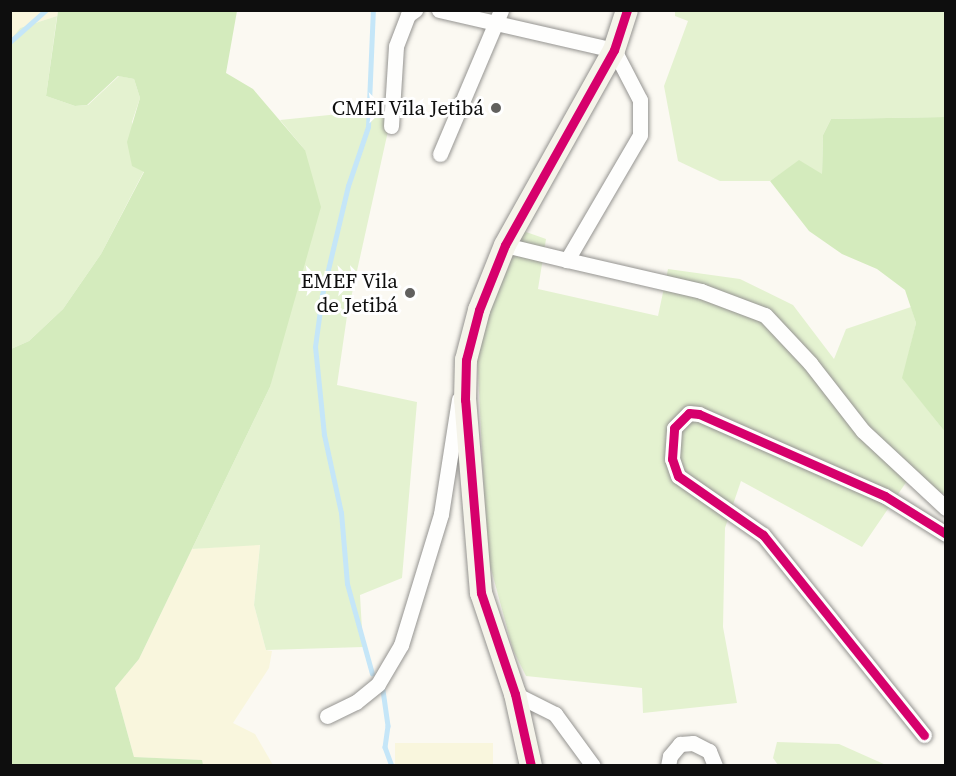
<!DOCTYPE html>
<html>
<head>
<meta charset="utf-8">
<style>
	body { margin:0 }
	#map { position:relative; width:956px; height:776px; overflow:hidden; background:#fbf9f2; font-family:"Source Serif 4",serif }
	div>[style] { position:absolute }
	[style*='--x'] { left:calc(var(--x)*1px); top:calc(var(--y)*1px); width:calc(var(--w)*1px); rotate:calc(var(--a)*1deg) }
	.farmland>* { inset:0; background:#f9f6dd; transform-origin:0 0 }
	.green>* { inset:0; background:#e4f2d0 }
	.forest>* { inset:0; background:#d4ebbd }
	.stream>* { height:4.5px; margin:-2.25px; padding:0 2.25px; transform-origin:2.25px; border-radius:2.25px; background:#c5e6f8 }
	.roads { filter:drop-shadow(0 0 2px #959491) drop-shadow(0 0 2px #959491) }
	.street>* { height:15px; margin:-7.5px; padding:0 7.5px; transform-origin:7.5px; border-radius:7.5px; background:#fefefd }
	.secondary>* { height:22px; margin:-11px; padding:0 11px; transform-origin:11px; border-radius:11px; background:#f5f4ea }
	.cycleway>* { height:9px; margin:-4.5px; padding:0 4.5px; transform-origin:4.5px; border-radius:4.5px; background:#d6006c }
	.dots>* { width:16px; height:16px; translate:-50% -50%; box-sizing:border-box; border:3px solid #fff; border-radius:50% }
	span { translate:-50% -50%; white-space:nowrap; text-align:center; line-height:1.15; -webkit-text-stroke:6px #fff; paint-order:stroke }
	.poi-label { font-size:21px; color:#0e0e0e }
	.right { translate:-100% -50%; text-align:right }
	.frame { position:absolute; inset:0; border:12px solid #0e0e0e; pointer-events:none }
</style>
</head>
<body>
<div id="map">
	<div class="farmland">
		<i style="clip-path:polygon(11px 11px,58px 11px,57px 16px,20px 28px,11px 41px)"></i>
		<i style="clip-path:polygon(260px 544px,254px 605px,266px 650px,272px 651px,269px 668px,233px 723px,255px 734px,273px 765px,203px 765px,201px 760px,134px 757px,115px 688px,139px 659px,192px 549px)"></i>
		<i style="left:493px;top:743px;width:22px;height:98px;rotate:90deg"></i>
	</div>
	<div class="green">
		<i style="clip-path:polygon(675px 11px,945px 11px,945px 117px,831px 119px,823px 135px,822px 175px,799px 161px,770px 181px,720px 181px,678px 161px,664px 86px,688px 21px,675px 16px)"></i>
		<i style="clip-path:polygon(57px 16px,46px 96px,75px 106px,88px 105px,119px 76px,134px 79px,140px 98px,132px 122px,144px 171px,101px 254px,63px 309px,29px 341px,11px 349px,10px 41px,20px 28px)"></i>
		<i style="clip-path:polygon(370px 102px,383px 105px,388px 131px,347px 316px,337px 385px,417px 402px,402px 578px,360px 595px,363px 647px,266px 650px,254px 605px,260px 545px,192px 549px,270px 387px,305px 150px,280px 120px,349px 113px)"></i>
		<i style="clip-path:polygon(512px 227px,546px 239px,538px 289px,658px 316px,668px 269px,740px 279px,793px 305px,834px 359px,846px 329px,911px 307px,916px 323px,903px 378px,945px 432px,945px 494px,907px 481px,862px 547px,741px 481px,725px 528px,723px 627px,737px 703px,643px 713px,642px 688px,526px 676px,513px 650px,487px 554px,477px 351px)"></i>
		<i style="clip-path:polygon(777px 742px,839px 744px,886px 765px,778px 765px,773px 758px)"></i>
	</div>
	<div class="forest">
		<i style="clip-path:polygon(58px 11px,237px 11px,226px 73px,253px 89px,305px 150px,321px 207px,270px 387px,139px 659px,115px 688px,134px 757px,202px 760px,203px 765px,11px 765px,11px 349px,29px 341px,63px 309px,101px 254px,144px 172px,132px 166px,127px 142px,140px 98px,134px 79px,118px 76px,87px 105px,75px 106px,46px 96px)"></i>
		<i style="clip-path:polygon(945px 117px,946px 117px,945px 432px,902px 378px,916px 323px,905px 290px,877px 269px,842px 254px,809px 231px,770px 181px,799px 160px,822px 174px,823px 135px,831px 119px)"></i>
	</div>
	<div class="stream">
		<i style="--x:10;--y:42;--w:48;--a:-41.6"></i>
		<i style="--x:372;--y:674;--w:93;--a:-105.5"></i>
		<i style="--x:347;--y:584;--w:71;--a:-94.8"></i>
		<i style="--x:341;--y:513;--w:80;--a:-102.3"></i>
		<i style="--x:324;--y:435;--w:88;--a:-95.8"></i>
		<i style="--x:315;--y:347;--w:52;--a:-82.3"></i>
		<i style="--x:322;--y:295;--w:112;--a:-76.6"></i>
		<i style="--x:348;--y:186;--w:62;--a:-71.3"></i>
		<i style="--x:368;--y:127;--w:117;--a:-87.6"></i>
		<i style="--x:383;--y:690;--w:36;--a:82"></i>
		<i style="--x:388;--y:726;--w:21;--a:98"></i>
		<i style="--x:385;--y:747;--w:20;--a:70"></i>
		<i style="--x:261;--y:766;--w:18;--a:0"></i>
	</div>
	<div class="roads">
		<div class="street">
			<i style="--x:439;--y:10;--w:180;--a:12.9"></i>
			<i style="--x:614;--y:50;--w:56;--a:62.5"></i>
			<i style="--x:640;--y:100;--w:35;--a:90"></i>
			<i style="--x:640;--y:135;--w:145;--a:120.3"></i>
			<i style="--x:567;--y:260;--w:64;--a:-166.4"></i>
			<i style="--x:391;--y:126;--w:80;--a:-86.4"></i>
			<i style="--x:396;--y:46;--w:33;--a:-69"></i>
			<i style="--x:408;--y:15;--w:9;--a:-36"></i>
			<i style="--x:440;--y:154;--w:156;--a:-67"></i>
			<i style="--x:567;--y:260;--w:138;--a:13"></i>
			<i style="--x:701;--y:291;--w:68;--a:20.6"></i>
			<i style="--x:765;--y:315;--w:66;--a:46.8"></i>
			<i style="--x:810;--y:363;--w:86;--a:52.1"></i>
			<i style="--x:863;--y:431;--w:113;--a:42.9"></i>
			<i style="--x:515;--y:694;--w:45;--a:26.6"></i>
			<i style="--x:555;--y:714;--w:64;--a:53.8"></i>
			<i style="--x:327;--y:716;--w:32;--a:-26"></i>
			<i style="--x:356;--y:702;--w:28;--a:-39"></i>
			<i style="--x:378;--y:684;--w:45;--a:-59.5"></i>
			<i style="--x:401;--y:645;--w:137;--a:-73"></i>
			<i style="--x:441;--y:514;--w:116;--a:-81.1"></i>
			<i style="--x:924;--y:735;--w:257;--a:-128.8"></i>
			<i style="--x:763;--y:535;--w:103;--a:-145.2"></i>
			<i style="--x:678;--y:476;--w:18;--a:-109"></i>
			<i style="--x:672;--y:459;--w:31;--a:-86"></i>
			<i style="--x:674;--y:428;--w:21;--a:-45"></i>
			<i style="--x:689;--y:413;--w:10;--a:6"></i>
			<i style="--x:699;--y:414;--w:203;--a:23.8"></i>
			<i style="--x:885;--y:496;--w:72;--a:31.9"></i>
			<i style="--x:668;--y:766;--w:10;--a:-79"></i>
			<i style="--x:670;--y:756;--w:16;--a:-50"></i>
			<i style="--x:680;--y:744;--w:13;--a:-4"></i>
			<i style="--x:693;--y:743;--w:18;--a:27"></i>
			<i style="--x:709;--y:751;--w:16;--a:68"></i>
		</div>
		<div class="secondary">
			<i style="--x:531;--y:766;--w:74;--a:-102.5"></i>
			<i style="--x:515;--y:694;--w:107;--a:-108.6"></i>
			<i style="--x:481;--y:593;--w:194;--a:-94.7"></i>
			<i style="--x:465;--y:400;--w:40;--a:-88.6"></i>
			<i style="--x:466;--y:360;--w:52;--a:-75.4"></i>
			<i style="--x:479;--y:310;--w:70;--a:-68.2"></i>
			<i style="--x:505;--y:245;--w:223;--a:-60.8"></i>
			<i style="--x:614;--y:50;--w:42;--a:-72"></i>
		</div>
	</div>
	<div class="cycleway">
		<i style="--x:924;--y:735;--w:257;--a:-128.8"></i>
		<i style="--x:763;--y:535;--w:103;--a:-145.2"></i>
		<i style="--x:678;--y:476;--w:18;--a:-109"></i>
		<i style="--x:672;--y:459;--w:31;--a:-86"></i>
		<i style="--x:674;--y:428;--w:21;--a:-45"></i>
		<i style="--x:689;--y:413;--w:10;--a:6"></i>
		<i style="--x:699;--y:414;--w:203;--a:23.8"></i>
		<i style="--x:885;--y:496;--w:72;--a:31.9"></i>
		<i style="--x:531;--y:766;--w:74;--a:-102.5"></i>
		<i style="--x:515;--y:694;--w:107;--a:-108.6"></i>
		<i style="--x:481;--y:593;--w:194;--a:-94.7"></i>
		<i style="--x:465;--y:400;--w:40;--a:-88.6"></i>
		<i style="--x:466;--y:360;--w:52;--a:-75.4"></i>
		<i style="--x:479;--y:310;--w:70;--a:-68.2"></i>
		<i style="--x:505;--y:245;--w:223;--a:-60.8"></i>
		<i style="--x:614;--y:50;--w:42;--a:-72"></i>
	</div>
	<div class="dots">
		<i style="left:496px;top:108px;background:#61605e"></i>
		<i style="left:410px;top:293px;background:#61605e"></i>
	</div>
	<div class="poi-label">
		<span class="right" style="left:484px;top:108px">CMEI Vila Jetibá</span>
		<span class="right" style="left:398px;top:293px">EMEF Vila<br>de Jetibá</span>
	</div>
	<div class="frame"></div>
</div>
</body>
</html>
